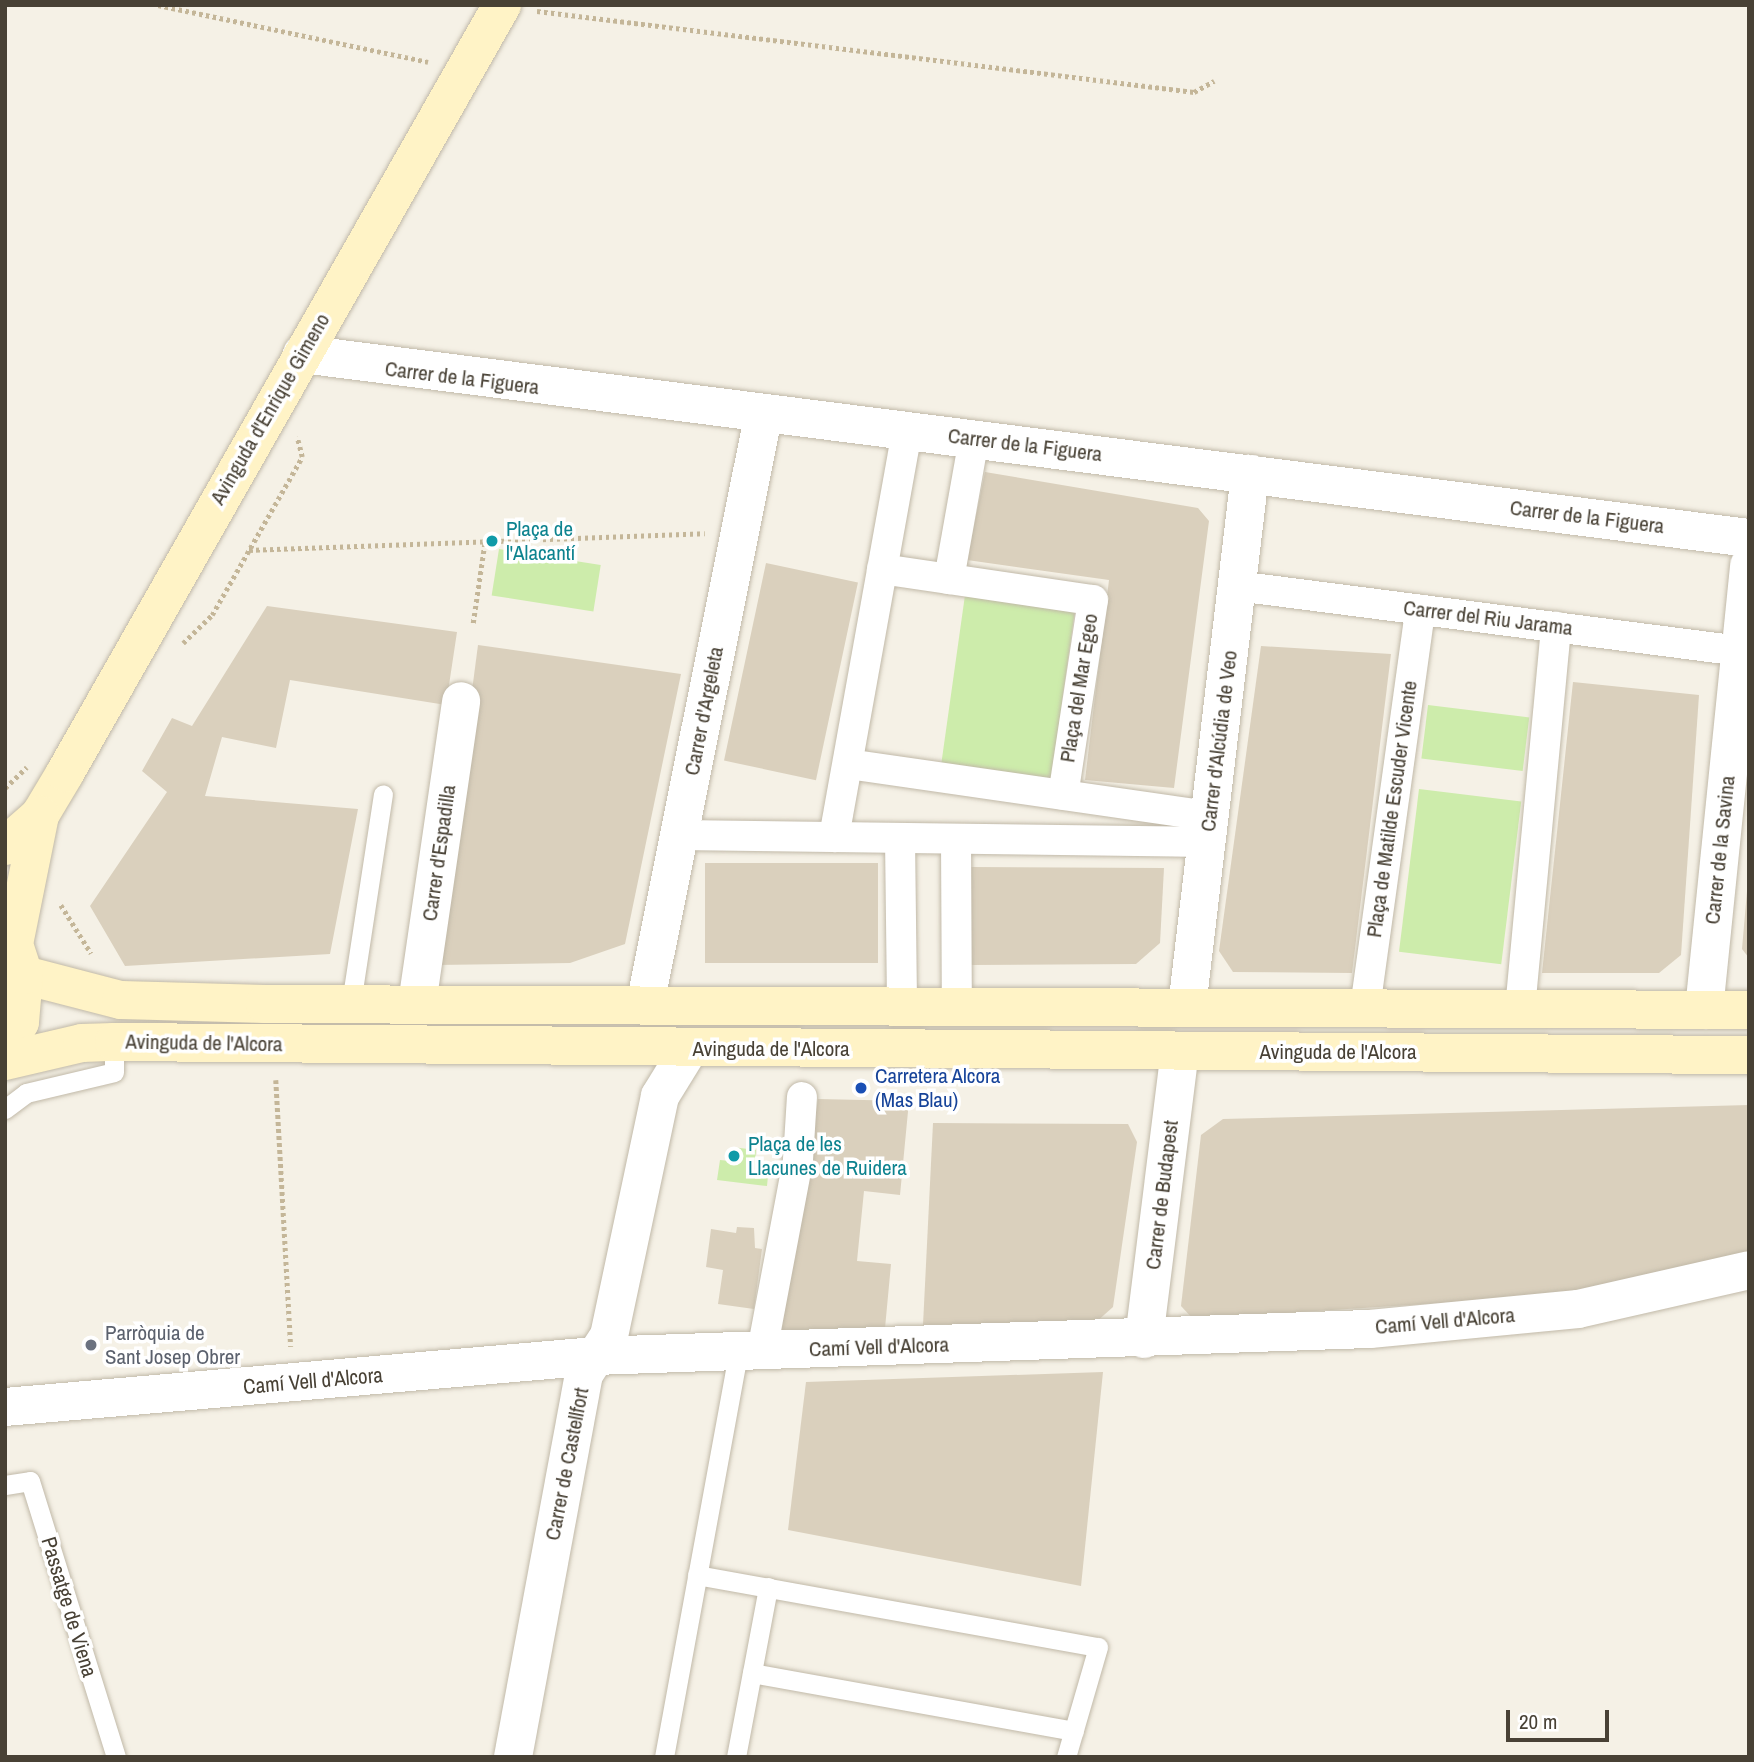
<!DOCTYPE html>
<html>
<head>
<meta charset="utf-8">
<style>
	body { margin:0 }
	#map { position:relative; width:1754px; height:1762px; overflow:hidden; background:#f5f1e6; font-family:"Archivo Narrow",sans-serif }
	div>[style] { position:absolute }
	[style*='--x'] { left:calc(var(--x)*1px); top:calc(var(--y)*1px); width:calc(var(--w)*1px); rotate:calc(var(--a)*1deg) }
	.green>* { inset:0; background:#cdecab; transform-origin:0 0 }
	.building>* { inset:0; background:#dad0bd; transform-origin:0 0 }
	.path>* { height:4.5px; margin-top:-2.25px; transform-origin:0; background:repeating-linear-gradient(90deg,#c4b698 0 3.5px,transparent 0 7px) }
	.roads { filter:drop-shadow(0 0 2px #c1b9a8) drop-shadow(0 0 2px #c1b9a8) }
	.service>* { height:19px; margin:-9.5px; padding:0 9.5px; transform-origin:9.5px; border-radius:9.5px; background:#fff }
	.pedestrian>* { height:30px; margin:-15px; padding:0 15px; transform-origin:15px; border-radius:15px; background:#fff }
	.minor>* { height:38px; margin:-19px; padding:0 19px; transform-origin:19px; border-radius:19px; background:#fff }
	.secondary>* { height:38px; margin:-19px; padding:0 19px; transform-origin:19px; border-radius:19px; background:#fff3c6 }
	.dots>* { width:19px; height:19px; translate:-50% -50%; box-sizing:border-box; border:4px solid #fff; border-radius:50% }
	span { translate:-50% -50%; white-space:nowrap; text-align:center; line-height:1.15; -webkit-text-stroke:7px #fff; paint-order:stroke }
	.street-label { font-size:21px; color:#484135 }
	.culture-label { font-size:21px; color:#0d838f }
	.left { translate:0 -50%; text-align:left }
	.transit-label { font-size:21px; color:#164399 }
	.worship-label { font-size:21px; color:#5b616d }
	.frame { position:absolute; inset:0; border:7px solid #484135; pointer-events:none }
	.scale { position:absolute; left:1506px; top:1710px; width:103px; height:32px; box-sizing:border-box; border:4px solid #484135; border-top:0; padding-left:9px; font-size:21px; line-height:24px; white-space:nowrap; color:#484135; -webkit-text-stroke:5px #fff; paint-order:stroke }
</style>
</head>
<body>
<div id="map">
	<div class="green">
		<i style="left:499px;top:549px;width:103px;height:47px;rotate:9deg"></i>
		<i style="left:965px;top:595px;width:111px;height:173px;rotate:8deg"></i>
		<i style="left:1428px;top:705px;width:102px;height:54px;rotate:7deg"></i>
		<i style="left:1419px;top:789px;width:103px;height:164px;rotate:7deg"></i>
		<i style="clip-path:polygon(732px 1147px,756px 1150px,755px 1164px,769px 1166px,767px 1186px,717px 1180px,720px 1160px,730px 1161px)"></i>
	</div>
	<div class="building">
		<i style="clip-path:polygon(985px 472px,1198px 508px,1209px 521px,1174px 788px,1085px 780px,1109px 580px,967px 560px)"></i>
		<i style="left:766px;top:563px;width:94px;height:202px;rotate:12deg"></i>
		<i style="clip-path:polygon(267px 606px,457px 632px,446px 705px,290px 680px,276px 748px,222px 737px,205px 796px,358px 809px,330px 954px,125px 966px,90px 906px,167px 792px,142px 771px,172px 718px,192px 726px)"></i>
		<i style="clip-path:polygon(478px 645px,681px 674px,625px 944px,570px 963px,436px 965px)"></i>
		<i style="clip-path:polygon(1261px 646px,1391px 654px,1352px 973px,1233px 972px,1219px 951px)"></i>
		<i style="clip-path:polygon(1573px 682px,1699px 695px,1681px 955px,1659px 973px,1542px 973px)"></i>
		<i style="left:878px;top:863px;width:100px;height:173px;rotate:90deg"></i>
		<i style="clip-path:polygon(971px 867px,1164px 868px,1160px 943px,1136px 964px,971px 965px)"></i>
		<i style="clip-path:polygon(1747px 891px,1749px 891px,1749px 958px,1742px 949px)"></i>
		<i style="clip-path:polygon(818px 1099px,909px 1101px,900px 1195px,864px 1191px,857px 1261px,891px 1264px,884px 1339px,780px 1340px)"></i>
		<i style="clip-path:polygon(1749px 1105px,1749px 1255px,1610px 1292px,1193px 1319px,1181px 1306px,1201px 1135px,1223px 1119px)"></i>
		<i style="clip-path:polygon(933px 1123px,1128px 1124px,1137px 1142px,1113px 1307px,1095px 1323px,923px 1325px)"></i>
		<i style="clip-path:polygon(737px 1227px,754px 1228px,755px 1248px,762px 1249px,754px 1309px,718px 1304px,723px 1270px,706px 1267px,711px 1229px,736px 1233px)"></i>
		<i style="clip-path:polygon(1103px 1372px,1081px 1586px,788px 1530px,806px 1382px)"></i>
	</div>
	<div class="path">
		<i style="--x:158;--y:5;--w:276;--a:11.9"></i>
		<i style="--x:537;--y:11;--w:662;--a:7.03"></i>
		<i style="--x:1194;--y:92;--w:23;--a:-29"></i>
		<i style="--x:249;--y:550;--w:456;--a:-2.1"></i>
		<i style="--x:473;--y:623;--w:83;--a:-81.7"></i>
		<i style="--x:183;--y:643;--w:40;--a:-44"></i>
		<i style="--x:212;--y:615;--w:182;--a:-60.3"></i>
		<i style="--x:302;--y:457;--w:21;--a:-104"></i>
		<i style="--x:5;--y:788;--w:30;--a:-44"></i>
		<i style="--x:61;--y:905;--w:57;--a:58"></i>
		<i style="--x:276;--y:1080;--w:267;--a:86.8"></i>
	</div>
	<div class="roads">
		<div class="service">
			<i style="--x:351;--y:1003;--w:211;--a:-81.3"></i>
			<i style="--x:5;--y:1109;--w:26;--a:-37"></i>
			<i style="--x:26;--y:1093;--w:90;--a:-13.4"></i>
			<i style="--x:114;--y:1072;--w:30;--a:-90"></i>
			<i style="--x:5;--y:1485;--w:25;--a:-9"></i>
			<i style="--x:30;--y:1481;--w:289;--a:72.7"></i>
			<i style="--x:697;--y:1575;--w:407;--a:10.2"></i>
			<i style="--x:1098;--y:1647;--w:115;--a:106.2"></i>
			<i style="--x:752;--y:1673;--w:327;--a:10.2"></i>
			<i style="--x:664;--y:1757;--w:412;--a:-79.6"></i>
			<i style="--x:736;--y:1757;--w:173;--a:-79.3"></i>
		</div>
		<div class="pedestrian">
			<i style="--x:882;--y:569;--w:213;--a:8.4"></i>
			<i style="--x:1093;--y:600;--w:197;--a:98.7"></i>
			<i style="--x:949;--y:579;--w:142;--a:-79.9"></i>
			<i style="--x:1237;--y:586;--w:507;--a:7.36"></i>
			<i style="--x:848;--y:764;--w:365;--a:8.2"></i>
			<i style="--x:679;--y:835;--w:528;--a:0.76"></i>
			<i style="--x:834;--y:837;--w:413;--a:-79.8"></i>
			<i style="--x:900;--y:838;--w:168;--a:89.3"></i>
			<i style="--x:956;--y:839;--w:168;--a:89.7"></i>
			<i style="--x:1365;--y:1008;--w:402;--a:-82.1"></i>
			<i style="--x:1520;--y:1009;--w:384;--a:-84.6"></i>
			<i style="--x:762;--y:1351;--w:194;--a:-79.3"></i>
			<i style="--x:798;--y:1160;--w:63;--a:-86.4"></i>
		</div>
		<div class="minor">
			<i style="--x:302;--y:354;--w:1459;--a:7.25"></i>
			<i style="--x:417;--y:1004;--w:306;--a:-81.7"></i>
			<i style="--x:645;--y:1005;--w:600;--a:-78.65"></i>
			<i style="--x:1187;--y:1007;--w:537;--a:-83.26"></i>
			<i style="--x:1704;--y:1010;--w:447;--a:-84.2"></i>
			<i style="--x:1144;--y:1339;--w:289;--a:-82.9"></i>
			<i style="--x:5;--y:1407;--w:592;--a:-4.94"></i>
			<i style="--x:595;--y:1356;--w:775;--a:-2"></i>
			<i style="--x:1370;--y:1329;--w:209;--a:-5.5"></i>
			<i style="--x:1578;--y:1309;--w:175;--a:-12.8"></i>
			<i style="--x:513;--y:1757;--w:390;--a:-79.5"></i>
			<i style="--x:584;--y:1374;--w:45;--a:-56.7"></i>
			<i style="--x:609;--y:1336;--w:245;--a:-78"></i>
			<i style="--x:660;--y:1096;--w:55;--a:-58.3"></i>
		</div>
		<div class="secondary">
			<i style="--x:5;--y:846;--w:47;--a:-41.5"></i>
			<i style="--x:40;--y:815;--w:49;--a:-59.2"></i>
			<i style="--x:65;--y:773;--w:884;--a:-60.36"></i>
			<i style="--x:14;--y:944;--w:132;--a:-78.6"></i>
			<i style="--x:24;--y:975;--w:100;--a:14.5"></i>
			<i style="--x:121;--y:1000;--w:144;--a:1.6"></i>
			<i style="--x:265;--y:1004;--w:1484;--a:0.23"></i>
			<i style="--x:5;--y:1047;--w:29;--a:-59"></i>
			<i style="--x:20;--y:1022;--w:47;--a:-85.1"></i>
			<i style="--x:24;--y:975;--w:26;--a:-108"></i>
			<i style="--x:5;--y:1061;--w:79;--a:-13.2"></i>
			<i style="--x:82;--y:1043;--w:32;--a:-2"></i>
			<i style="--x:114;--y:1042;--w:1635;--a:0.46"></i>
		</div>
	</div>
	<div class="dots">
		<i style="left:492px;top:541px;background:#0f9aa8"></i>
		<i style="left:861px;top:1088px;background:#1a4fb4"></i>
		<i style="left:734px;top:1156px;background:#0f9aa8"></i>
		<i style="left:91px;top:1345px;background:#6b7280"></i>
	</div>
	<div class="street-label">
		<span style="left:462px;top:378px;rotate:7deg">Carrer de la Figuera</span>
		<span style="left:270px;top:409px;rotate:-60deg">Avinguda d'Enrique Gimeno</span>
		<span style="left:1025px;top:445px;rotate:7deg">Carrer de la Figuera</span>
		<span style="left:1587px;top:517px;rotate:7deg">Carrer de la Figuera</span>
		<span style="left:1488px;top:618px;rotate:7deg">Carrer del Riu Jarama</span>
		<span style="left:1079px;top:688px;rotate:-81deg">Plaça del Mar Egeo</span>
		<span style="left:704px;top:711px;rotate:-79deg">Carrer d'Argeleta</span>
		<span style="left:1219px;top:741px;rotate:-83deg">Carrer d'Alcúdia de Veo</span>
		<span style="left:1392px;top:809px;rotate:-82deg">Plaça de Matilde Escuder Vicente</span>
		<span style="left:1720px;top:850px;rotate:-84deg">Carrer de la Savina</span>
		<span style="left:439px;top:853px;rotate:-82deg">Carrer d'Espadilla</span>
		<span style="left:204px;top:1043px;rotate:1deg">Avinguda de l'Alcora</span>
		<span style="left:771px;top:1049px">Avinguda de l'Alcora</span>
		<span style="left:1338px;top:1052px">Avinguda de l'Alcora</span>
		<span style="left:1162px;top:1195px;rotate:-83deg">Carrer de Budapest</span>
		<span style="left:1445px;top:1321px;rotate:-5deg">Camí Vell d'Alcora</span>
		<span style="left:879px;top:1347px;rotate:-2deg">Camí Vell d'Alcora</span>
		<span style="left:313px;top:1381px;rotate:-5deg">Camí Vell d'Alcora</span>
		<span style="left:567px;top:1464px;rotate:-79deg">Carrer de Castellfort</span>
		<span style="left:69px;top:1607px;rotate:73deg">Passatge de Viena</span>
	</div>
	<div class="culture-label">
		<span class="left" style="left:506px;top:541px">Plaça de<br>l'Alacantí</span>
		<span class="left" style="left:748px;top:1156px">Plaça de les<br>Llacunes de Ruidera</span>
	</div>
	<div class="transit-label">
		<span class="left" style="left:875px;top:1088px">Carretera Alcora<br>(Mas Blau)</span>
	</div>
	<div class="worship-label">
		<span class="left" style="left:105px;top:1345px">Parròquia de<br>Sant Josep Obrer</span>
	</div>
	<div class="frame"></div>
	<div class="scale">20 m</div>
</div>
</body>
</html>
